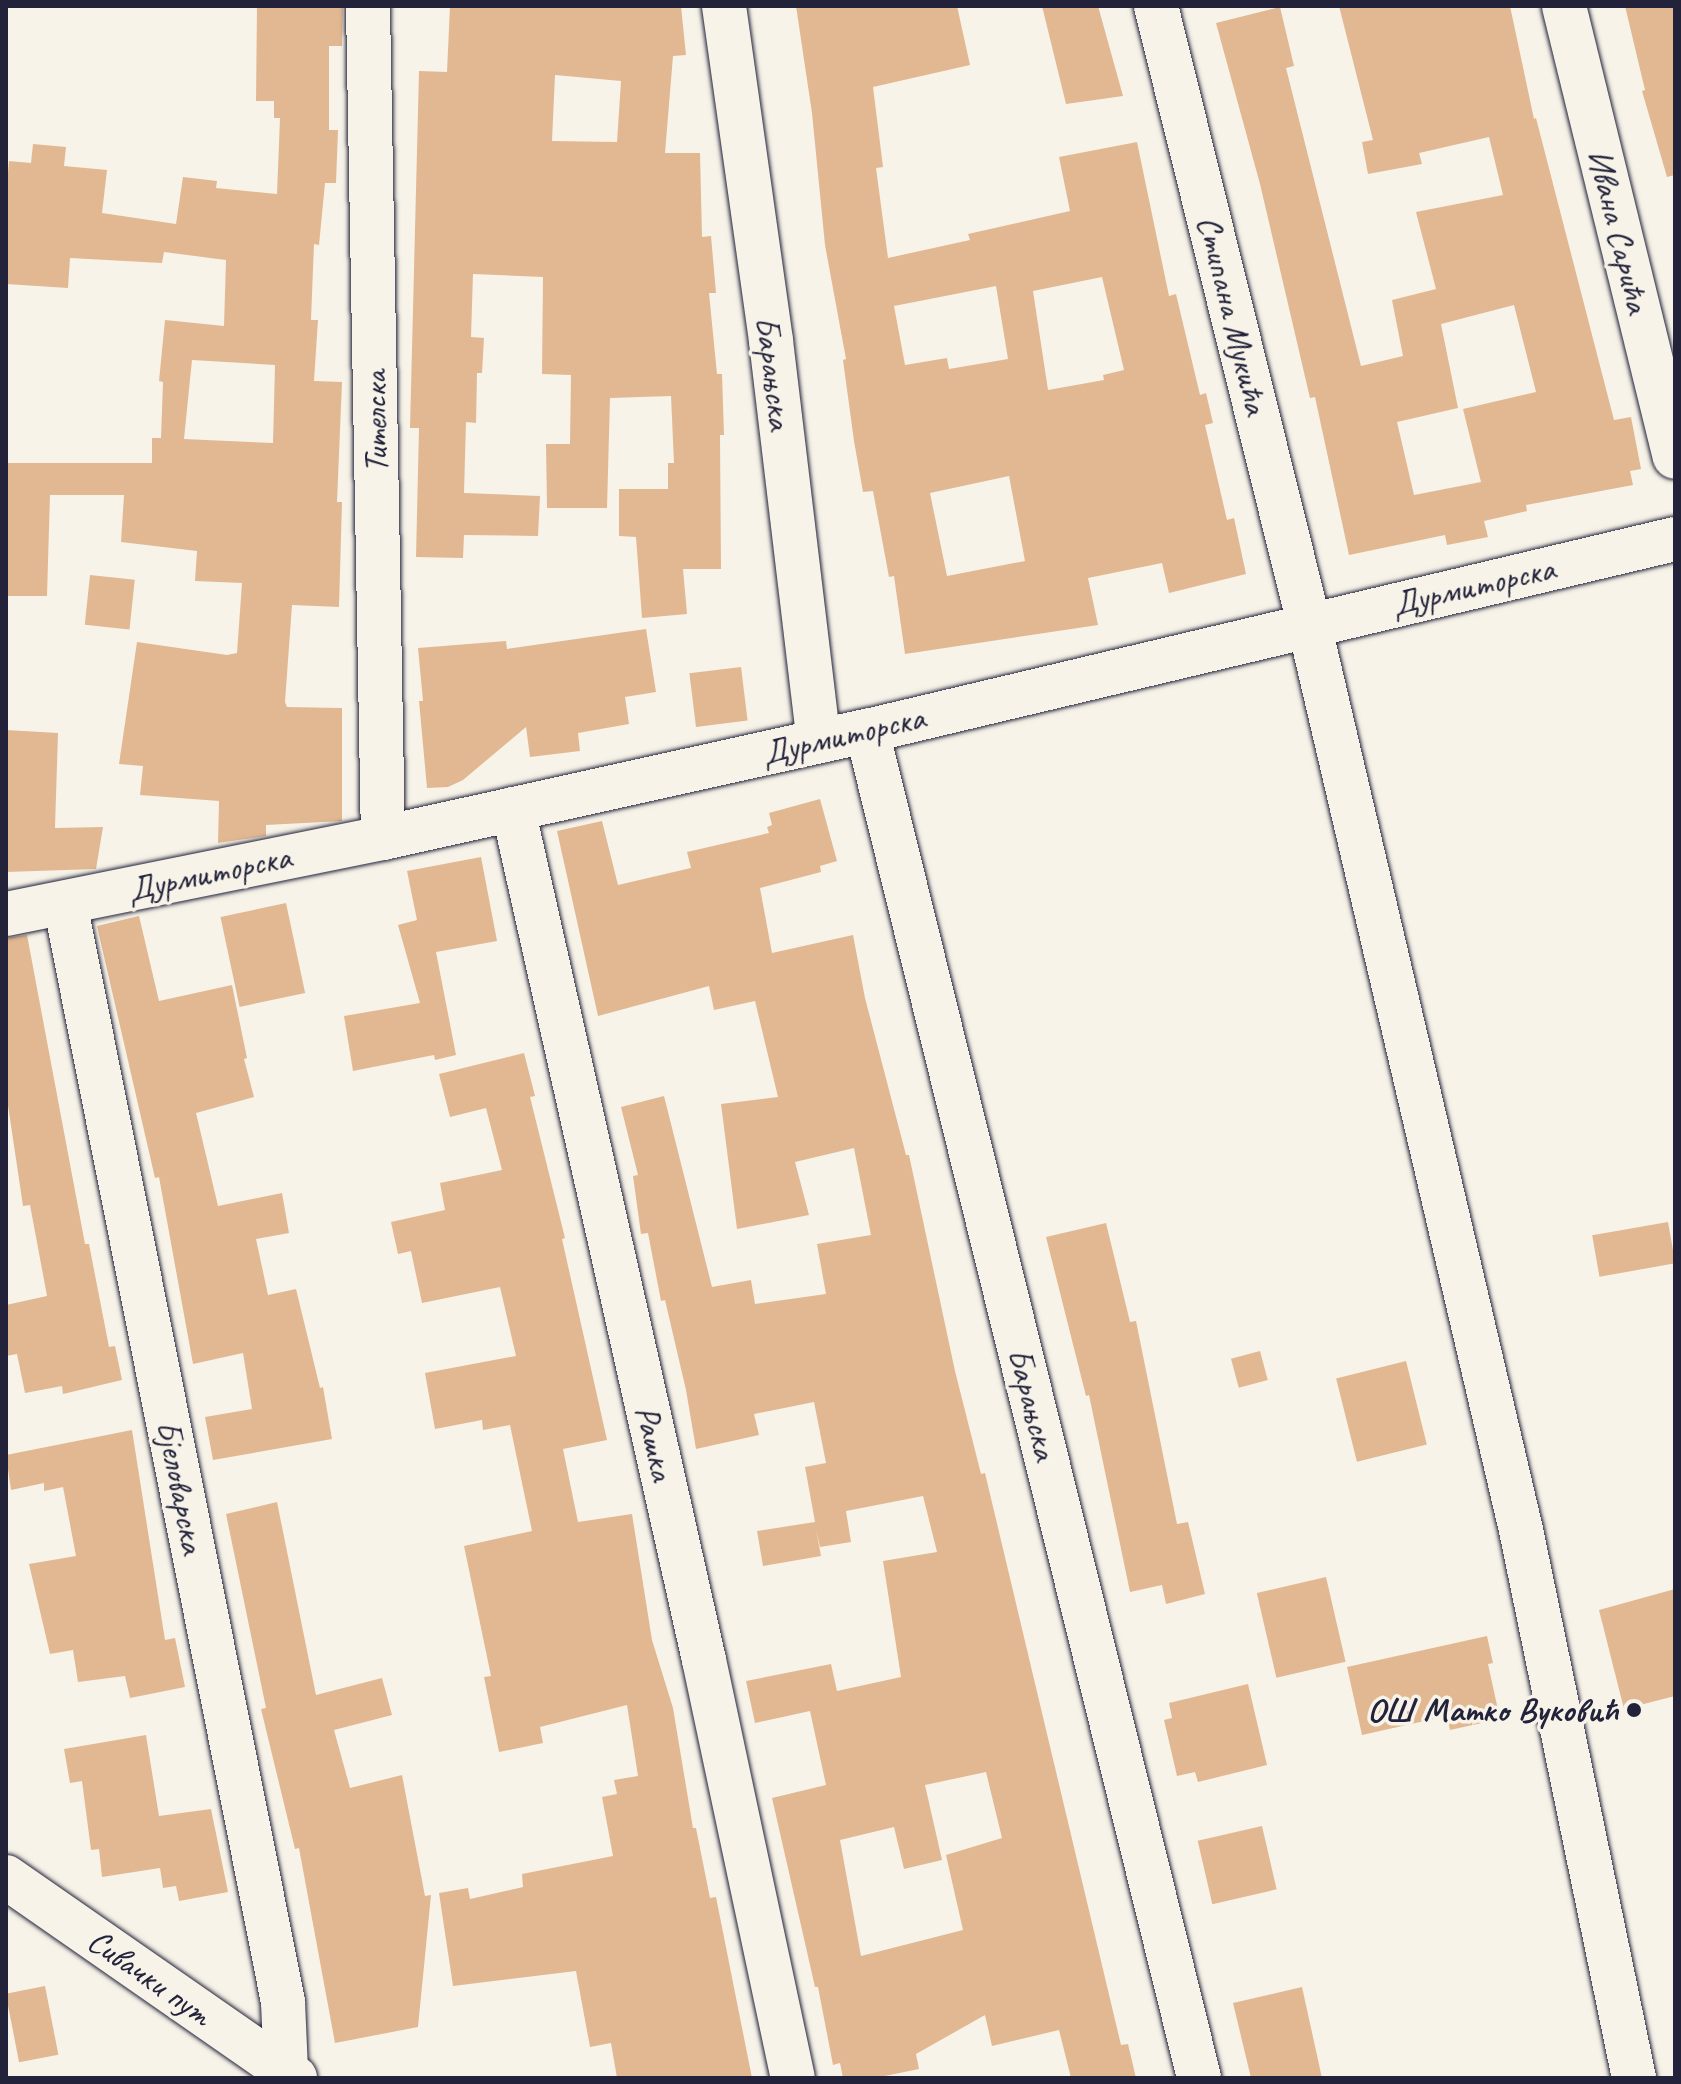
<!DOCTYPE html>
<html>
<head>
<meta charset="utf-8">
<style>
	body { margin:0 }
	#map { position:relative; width:1681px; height:2084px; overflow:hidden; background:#f7f3e8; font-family:Caveat,sans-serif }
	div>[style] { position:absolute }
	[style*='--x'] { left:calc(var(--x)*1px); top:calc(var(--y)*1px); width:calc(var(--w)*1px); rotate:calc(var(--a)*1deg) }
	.building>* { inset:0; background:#e2b892; transform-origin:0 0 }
	.roads { filter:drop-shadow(0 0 2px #22223b) drop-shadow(0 0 2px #22223b) }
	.minor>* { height:44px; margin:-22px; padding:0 22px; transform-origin:22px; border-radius:22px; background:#f7f3e8 }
	.dots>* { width:22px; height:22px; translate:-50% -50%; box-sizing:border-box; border:4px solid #f7f3e8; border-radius:50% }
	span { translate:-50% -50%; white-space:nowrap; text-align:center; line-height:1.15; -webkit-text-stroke:7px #f7f3e8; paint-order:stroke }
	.street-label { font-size:34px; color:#22223b }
	.poi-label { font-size:34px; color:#22223b; font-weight:700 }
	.right { translate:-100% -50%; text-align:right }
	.frame { position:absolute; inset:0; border:8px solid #22223b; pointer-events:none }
</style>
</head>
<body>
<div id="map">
	<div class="building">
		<i style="clip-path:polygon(evenodd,257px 6px,343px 6px,342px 46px,329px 46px,329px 130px,338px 130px,336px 183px,325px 183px,319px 245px,314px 244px,311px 320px,318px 320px,314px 381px,342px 382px,337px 502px,342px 502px,339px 607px,292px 605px,285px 702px,287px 707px,342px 708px,342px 821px,266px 825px,266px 836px,218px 843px,219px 801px,140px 795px,143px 766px,119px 764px,137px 642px,227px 655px,237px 653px,242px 583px,195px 581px,197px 551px,121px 542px,124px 495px,50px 495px,47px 596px,6px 596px,6px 463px,152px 463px,152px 438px,161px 438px,163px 382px,159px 381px,165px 320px,224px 326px,226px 260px,164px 252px,162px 263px,70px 258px,68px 288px,6px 284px,6px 197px,9px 161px,31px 163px,33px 144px,66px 147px,64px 166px,107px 170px,102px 213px,176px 224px,183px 177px,217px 181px,216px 188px,277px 194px,280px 118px,274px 118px,274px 101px,256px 101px,257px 6px,192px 360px,275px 365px,273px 443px,184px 439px,192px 360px)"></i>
		<i style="clip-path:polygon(evenodd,450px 6px,681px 6px,686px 55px,673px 56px,665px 153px,700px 153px,702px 237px,711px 236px,716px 293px,709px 293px,717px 374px,722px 374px,724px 435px,720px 435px,721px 569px,683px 569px,687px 614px,642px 618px,636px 537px,619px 536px,619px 489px,668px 489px,668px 463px,674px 463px,671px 396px,610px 398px,607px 508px,547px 508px,546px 444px,570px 444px,571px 375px,542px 374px,543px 277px,473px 274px,471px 337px,484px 338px,482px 373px,477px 373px,476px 423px,466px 422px,464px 493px,540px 496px,538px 536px,464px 535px,463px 558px,416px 557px,419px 428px,410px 428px,419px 71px,447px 72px,450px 6px,555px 75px,621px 81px,617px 142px,552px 141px,555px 75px)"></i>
		<i style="clip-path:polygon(evenodd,796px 6px,957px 6px,970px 65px,873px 87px,883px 167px,876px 168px,888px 258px,970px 240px,968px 234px,1070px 211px,1059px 157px,1137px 142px,1169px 296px,1176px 294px,1200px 395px,1206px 393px,1213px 423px,1205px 425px,1227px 520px,1234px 518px,1246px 574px,1169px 593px,1162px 563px,1088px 578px,1098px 625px,905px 654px,894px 576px,889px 577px,873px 491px,863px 492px,854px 441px,843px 360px,846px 359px,825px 245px,812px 113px,796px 6px,1102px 277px,1124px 370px,1103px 375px,1104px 380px,1048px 390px,1033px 291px,1102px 277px,796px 6px,996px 286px,1008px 359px,949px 369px,947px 358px,905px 365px,894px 306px,996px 286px,796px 6px,1009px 476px,1025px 561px,947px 576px,930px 493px,1009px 476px)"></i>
		<i style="clip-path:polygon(1042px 6px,1098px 6px,1123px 96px,1066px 104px)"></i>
		<i style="clip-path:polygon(evenodd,1339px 6px,1510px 6px,1534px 119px,1536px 118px,1614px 420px,1631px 417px,1641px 469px,1630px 471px,1633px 485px,1526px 505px,1527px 511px,1484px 521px,1488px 537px,1447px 545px,1445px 535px,1349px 555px,1315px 397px,1310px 398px,1260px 184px,1216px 23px,1280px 7px,1294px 66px,1286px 68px,1361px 366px,1403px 356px,1392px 300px,1436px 289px,1416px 212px,1503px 195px,1489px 137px,1419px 153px,1422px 164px,1368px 174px,1362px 142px,1373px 140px,1339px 6px,1514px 305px,1536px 392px,1463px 409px,1481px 482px,1414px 495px,1397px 422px,1458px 408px,1441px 324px,1514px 305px)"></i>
		<i style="clip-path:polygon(1625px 6px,1675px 6px,1675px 175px,1667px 177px,1642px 91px,1645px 90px)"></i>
		<i style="left:90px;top:575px;width:45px;height:50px;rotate:6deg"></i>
		<i style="clip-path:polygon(646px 629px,656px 692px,625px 697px,629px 724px,578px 733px,580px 751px,530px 757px,526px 727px,463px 780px,448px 787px,427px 788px,419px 701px,423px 701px,418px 648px,506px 641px,507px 649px)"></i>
		<i style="left:741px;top:667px;width:54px;height:52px;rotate:83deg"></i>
		<i style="clip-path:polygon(6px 730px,58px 733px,55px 828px,103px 827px,96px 869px,6px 872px)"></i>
		<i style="clip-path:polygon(evenodd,820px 799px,837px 861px,820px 866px,821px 872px,760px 888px,772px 953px,853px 935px,865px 998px,906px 1155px,909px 1155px,955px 1371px,981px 1474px,985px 1473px,1121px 2045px,1128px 2044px,1136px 2078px,1071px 2078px,1059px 2030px,992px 2046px,985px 2015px,916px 2054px,919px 2069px,875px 2078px,843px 2078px,840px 2063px,833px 2065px,818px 1987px,815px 1987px,772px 1798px,826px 1785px,810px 1711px,755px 1723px,746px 1681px,831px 1664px,837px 1691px,901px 1677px,883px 1561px,937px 1552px,923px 1496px,846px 1511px,851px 1542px,820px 1547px,816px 1529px,821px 1556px,763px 1566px,757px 1531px,815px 1522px,805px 1467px,826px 1463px,814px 1402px,754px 1414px,759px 1435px,696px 1449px,686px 1390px,665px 1300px,661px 1301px,648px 1233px,641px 1234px,633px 1176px,638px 1175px,621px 1107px,664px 1096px,712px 1287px,751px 1280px,755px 1304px,826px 1294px,817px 1244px,871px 1235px,854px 1148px,795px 1162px,809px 1215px,737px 1229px,721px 1104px,778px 1097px,755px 1001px,714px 1010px,709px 986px,598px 1016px,557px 831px,602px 821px,618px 885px,691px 868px,687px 852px,769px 833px,767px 827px,772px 825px,769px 813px,820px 799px,986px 1772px,1002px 1838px,946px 1855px,963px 1930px,861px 1956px,840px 1840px,894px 1827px,904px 1869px,942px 1860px,925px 1785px,986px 1772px)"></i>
		<i style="clip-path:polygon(481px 857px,497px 941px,436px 952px,456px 1055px,435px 1060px,434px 1055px,353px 1071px,344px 1016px,420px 1003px,398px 925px,417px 920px,407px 871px)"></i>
		<i style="left:286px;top:903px;width:92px;height:67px;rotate:78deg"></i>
		<i style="clip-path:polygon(139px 916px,159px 1001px,232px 985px,247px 1058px,244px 1059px,254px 1097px,196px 1113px,218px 1206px,282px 1193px,289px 1233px,256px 1239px,268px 1295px,296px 1289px,320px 1388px,323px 1387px,332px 1439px,213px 1460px,205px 1417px,252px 1409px,243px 1353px,193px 1364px,159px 1177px,155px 1178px,97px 926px)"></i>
		<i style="clip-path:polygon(27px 935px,85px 1244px,89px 1244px,109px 1347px,115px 1346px,122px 1380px,63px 1394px,62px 1386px,25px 1393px,17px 1354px,6px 1356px,6px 1305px,47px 1296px,30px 1205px,23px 1206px,6px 1092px,6px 938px)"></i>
		<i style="clip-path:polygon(524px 1053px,535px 1096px,530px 1097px,565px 1238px,562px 1239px,607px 1440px,563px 1449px,578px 1522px,632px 1514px,652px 1640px,673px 1708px,693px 1828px,696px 1828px,710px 1898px,716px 1897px,752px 2078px,617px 2078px,611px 2043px,590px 2047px,576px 1971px,453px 1986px,439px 1893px,468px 1888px,470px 1899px,523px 1887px,522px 1874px,613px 1856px,602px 1797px,617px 1794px,614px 1780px,638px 1776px,627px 1705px,540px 1727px,543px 1743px,499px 1752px,484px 1677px,491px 1676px,464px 1546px,532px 1531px,510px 1425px,483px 1430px,482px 1420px,435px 1429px,425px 1373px,516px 1356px,500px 1287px,422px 1303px,411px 1251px,398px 1254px,391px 1222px,445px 1210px,440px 1183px,502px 1170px,486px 1108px,450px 1117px,439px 1074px)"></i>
		<i style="left:1668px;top:1222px;width:42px;height:77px;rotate:80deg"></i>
		<i style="clip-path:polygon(1106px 1223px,1130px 1322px,1136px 1321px,1177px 1524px,1188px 1522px,1205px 1594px,1166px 1604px,1162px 1585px,1130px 1592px,1089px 1395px,1086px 1396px,1046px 1237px)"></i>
		<i style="left:1260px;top:1351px;width:30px;height:30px;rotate:75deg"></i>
		<i style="left:1406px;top:1361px;width:86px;height:72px;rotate:76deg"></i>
		<i style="clip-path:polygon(132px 1430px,165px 1640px,175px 1638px,185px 1687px,130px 1698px,125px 1676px,78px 1682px,73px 1650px,50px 1654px,29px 1564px,76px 1556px,63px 1487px,44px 1491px,44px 1483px,11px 1490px,6px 1455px)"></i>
		<i style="clip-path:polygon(277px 1502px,316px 1695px,382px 1678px,392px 1715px,334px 1730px,350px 1788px,402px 1775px,425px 1896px,431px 1895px,418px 2027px,335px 2043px,299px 1848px,295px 1849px,261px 1709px,266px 1708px,226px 1514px)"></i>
		<i style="left:1326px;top:1577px;width:87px;height:71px;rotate:77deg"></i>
		<i style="clip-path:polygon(1675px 1589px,1675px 1696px,1624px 1709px,1599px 1610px)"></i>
		<i style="clip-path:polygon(1487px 1636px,1493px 1663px,1488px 1664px,1500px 1719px,1450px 1730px,1447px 1716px,1362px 1735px,1347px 1667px)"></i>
		<i style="clip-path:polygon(1248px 1684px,1267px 1765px,1198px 1782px,1195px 1772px,1177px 1776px,1164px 1720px,1172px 1718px,1169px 1703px)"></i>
		<i style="clip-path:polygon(146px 1735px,159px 1816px,211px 1809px,228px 1892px,179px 1901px,176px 1886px,163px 1888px,160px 1868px,102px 1877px,99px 1849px,91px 1850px,82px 1781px,70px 1783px,64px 1749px)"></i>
		<i style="left:1262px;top:1826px;width:65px;height:66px;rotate:77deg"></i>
		<i style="left:45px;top:1986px;width:70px;height:40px;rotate:79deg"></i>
		<i style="clip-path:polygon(1302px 1987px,1322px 2078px,1251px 2078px,1233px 2003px)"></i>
	</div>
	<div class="roads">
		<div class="minor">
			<i style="--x:368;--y:6;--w:832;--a:88.97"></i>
			<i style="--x:724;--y:6;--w:338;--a:82"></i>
			<i style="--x:771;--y:341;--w:403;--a:83.2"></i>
			<i style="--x:1156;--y:6;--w:637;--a:76.09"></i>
			<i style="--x:1309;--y:624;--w:930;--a:76.83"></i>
			<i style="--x:1521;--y:1530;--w:560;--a:78.35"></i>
			<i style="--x:1564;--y:6;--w:464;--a:76.2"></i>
			<i style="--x:867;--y:731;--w:1387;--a:76.15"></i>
			<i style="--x:513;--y:809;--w:872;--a:77.35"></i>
			<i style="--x:704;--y:1660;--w:427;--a:78"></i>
			<i style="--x:65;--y:903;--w:1120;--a:78.78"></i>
			<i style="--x:283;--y:2002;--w:70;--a:87.5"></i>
			<i style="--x:6;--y:914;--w:385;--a:-11.4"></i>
			<i style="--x:383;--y:838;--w:496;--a:-12.5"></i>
			<i style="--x:867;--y:731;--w:830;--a:-13.37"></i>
			<i style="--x:6;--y:1877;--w:352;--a:34.8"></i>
		</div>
	</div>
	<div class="dots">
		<i style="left:1634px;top:1710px;background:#22223b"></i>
	</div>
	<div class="street-label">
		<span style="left:1619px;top:231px;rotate:76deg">Ивана Сарића</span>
		<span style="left:1233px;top:315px;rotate:76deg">Стипана Мукића</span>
		<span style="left:774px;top:373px;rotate:83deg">Барањска</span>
		<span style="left:375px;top:422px;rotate:-91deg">Тителска</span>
		<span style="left:1473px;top:586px;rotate:-13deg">Дурмиторска</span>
		<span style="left:843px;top:735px;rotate:-13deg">Дурмиторска</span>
		<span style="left:209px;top:873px;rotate:-12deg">Дурмиторска</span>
		<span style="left:1033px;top:1404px;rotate:76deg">Барањска</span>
		<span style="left:655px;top:1443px;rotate:77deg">Рашка</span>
		<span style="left:181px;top:1487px;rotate:79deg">Бјеловарска</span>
		<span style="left:150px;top:1977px;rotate:35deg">Сивачки пут</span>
	</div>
	<div class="poi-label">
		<span class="right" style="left:1618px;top:1710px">ОШ Матко Вуковић</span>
	</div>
	<div class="frame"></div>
</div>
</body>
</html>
